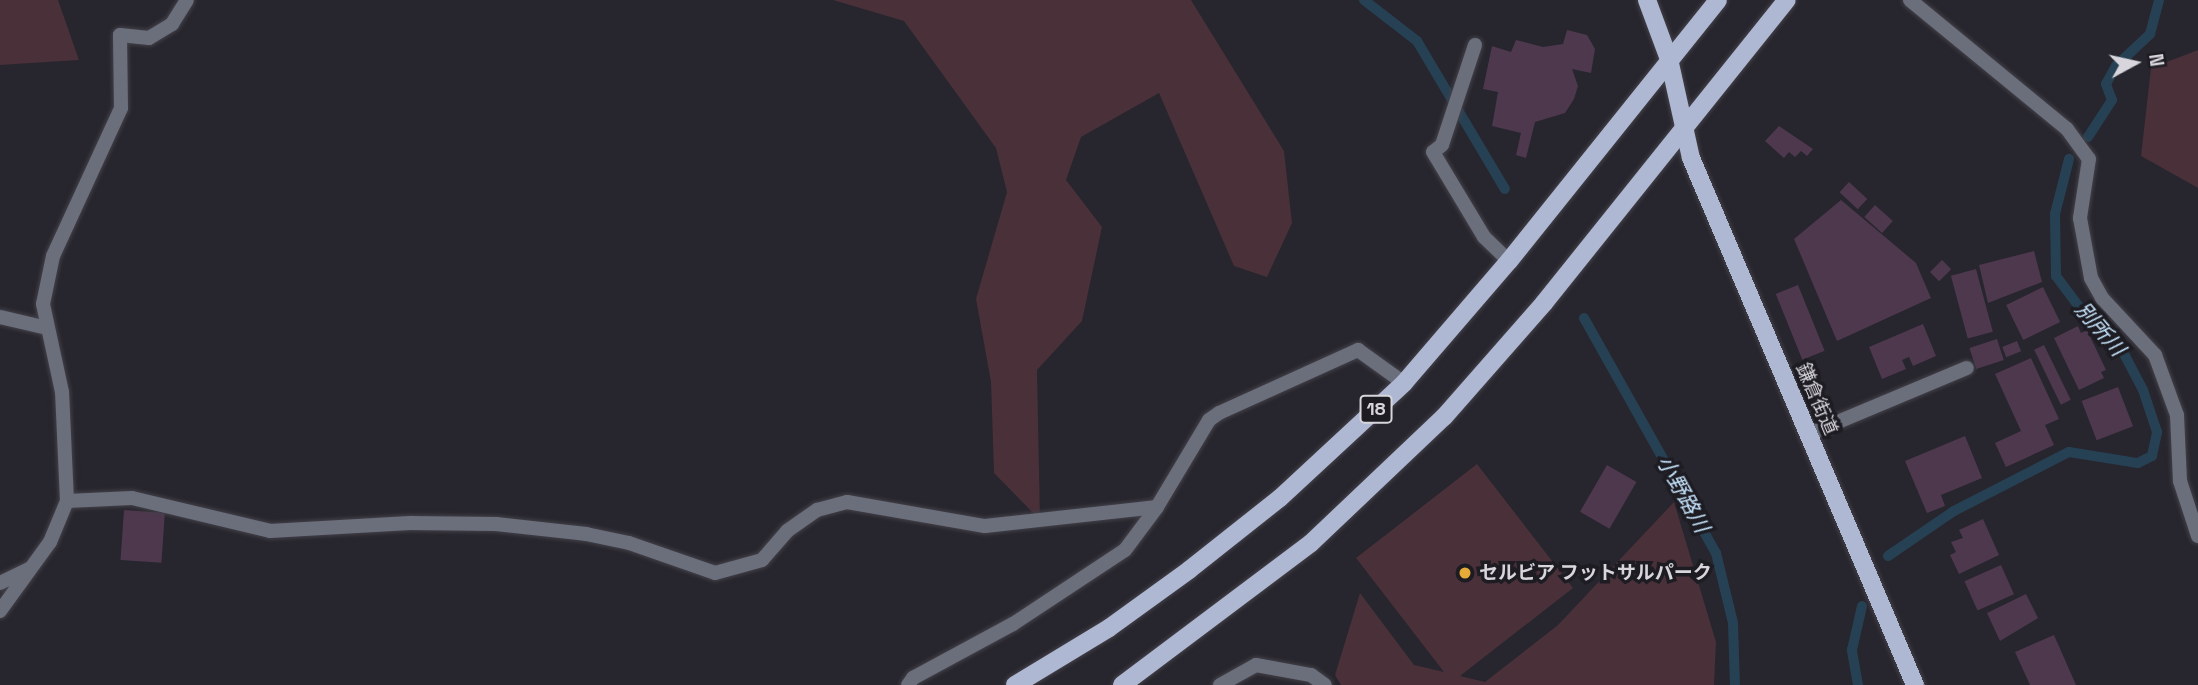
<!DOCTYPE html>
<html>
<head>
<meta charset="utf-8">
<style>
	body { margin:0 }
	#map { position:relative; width:2198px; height:685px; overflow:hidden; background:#27252d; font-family:"Space Grotesk","Noto Sans JP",sans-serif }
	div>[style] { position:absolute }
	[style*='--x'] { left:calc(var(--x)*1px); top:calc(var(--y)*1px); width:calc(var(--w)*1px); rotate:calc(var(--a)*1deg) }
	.green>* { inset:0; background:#493039 }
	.stream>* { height:10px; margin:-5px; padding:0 5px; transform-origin:5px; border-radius:5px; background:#274154 }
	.building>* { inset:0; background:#4e384e; transform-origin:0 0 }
	.roads { filter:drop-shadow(0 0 2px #434149) drop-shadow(0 0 2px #434149) }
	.lane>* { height:14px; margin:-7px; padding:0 7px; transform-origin:7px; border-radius:7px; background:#6b6f7c }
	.street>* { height:14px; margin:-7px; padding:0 7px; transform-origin:7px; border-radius:7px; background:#6b6f7c }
	.primary>* { height:18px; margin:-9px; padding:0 9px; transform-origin:9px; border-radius:9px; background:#afb8d3 }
	.dots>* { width:19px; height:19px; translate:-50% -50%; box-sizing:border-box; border:4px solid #1e1c23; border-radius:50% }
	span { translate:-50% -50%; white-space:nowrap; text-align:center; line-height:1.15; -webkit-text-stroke:7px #1e1c23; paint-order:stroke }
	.shield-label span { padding:2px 5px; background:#1e1c23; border:2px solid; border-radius:5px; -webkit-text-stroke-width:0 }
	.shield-label { font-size:18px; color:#d8d6dc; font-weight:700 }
	.street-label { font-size:19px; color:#d8d6dc }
	.poi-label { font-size:19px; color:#d8d6dc; font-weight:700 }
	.left { translate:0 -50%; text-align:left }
	.water-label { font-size:21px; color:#c6e4fc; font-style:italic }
	.north { position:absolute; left:2100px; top:28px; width:70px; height:70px; -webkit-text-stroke:5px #1e1c23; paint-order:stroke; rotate:82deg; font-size:19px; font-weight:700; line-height:28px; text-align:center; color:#d8d6dc }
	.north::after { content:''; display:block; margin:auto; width:24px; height:32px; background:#d8d6dc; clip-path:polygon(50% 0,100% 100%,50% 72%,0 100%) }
</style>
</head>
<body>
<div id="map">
	<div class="green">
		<i style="clip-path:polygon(0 0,58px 0,79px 60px,0 65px)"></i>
		<i style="clip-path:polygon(833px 0,1191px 0,1284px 151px,1292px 223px,1267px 277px,1234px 266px,1159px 93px,1081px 137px,1066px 180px,1102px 227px,1082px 321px,1037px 370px,1040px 520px,994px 473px,991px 382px,976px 299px,1007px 192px,996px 148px,904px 21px)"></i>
		<i style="clip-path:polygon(2198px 50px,2198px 188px,2141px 156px,2151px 68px)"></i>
		<i style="clip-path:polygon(1477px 464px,1573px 588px,1460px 676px,1485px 682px,1558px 625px,1674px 502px,1716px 642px,1714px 685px,1341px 685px,1335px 675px,1360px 593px,1414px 665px,1444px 672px,1356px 558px)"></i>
	</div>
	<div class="stream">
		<i style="--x:1364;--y:0;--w:67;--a:37.7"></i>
		<i style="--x:1417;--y:41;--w:172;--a:59.3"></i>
		<i style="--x:2088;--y:137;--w:44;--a:-57"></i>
		<i style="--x:2112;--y:100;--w:17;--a:-111"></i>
		<i style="--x:2106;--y:84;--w:21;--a:-61"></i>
		<i style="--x:2116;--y:66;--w:47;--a:-43.3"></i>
		<i style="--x:2150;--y:34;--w:35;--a:-75"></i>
		<i style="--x:1584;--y:318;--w:270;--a:60.7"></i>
		<i style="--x:1716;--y:553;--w:72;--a:76.3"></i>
		<i style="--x:1733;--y:623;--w:62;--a:88.2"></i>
		<i style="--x:1888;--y:556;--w:80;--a:-34.3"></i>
		<i style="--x:1954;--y:511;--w:129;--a:-27.2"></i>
		<i style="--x:2069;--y:452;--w:70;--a:9.1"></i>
		<i style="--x:2138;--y:463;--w:16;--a:-27"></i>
		<i style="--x:2152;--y:456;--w:25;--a:-78"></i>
		<i style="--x:2157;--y:432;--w:44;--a:-108.4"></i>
		<i style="--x:2143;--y:390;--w:45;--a:-117.7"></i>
		<i style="--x:2122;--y:350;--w:45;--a:-137.7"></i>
		<i style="--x:2089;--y:320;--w:55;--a:-126.9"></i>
		<i style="--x:2056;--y:276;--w:62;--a:-90.9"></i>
		<i style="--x:2055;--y:214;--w:57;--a:-75.7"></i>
		<i style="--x:1858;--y:685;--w:36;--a:-100"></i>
		<i style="--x:1852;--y:650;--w:45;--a:-77.2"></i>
	</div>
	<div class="building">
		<i style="clip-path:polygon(1567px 30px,1587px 35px,1595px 49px,1591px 73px,1572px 69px,1578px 86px,1574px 99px,1565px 113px,1535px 122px,1526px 158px,1516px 155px,1521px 133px,1492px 126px,1498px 92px,1483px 89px,1492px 46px,1511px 52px,1516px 40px,1543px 47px,1563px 44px)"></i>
		<i style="clip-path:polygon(1779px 126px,1813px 149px,1807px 156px,1801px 151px,1795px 157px,1789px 152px,1784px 158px,1765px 141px)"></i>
		<i style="left:1849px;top:182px;width:25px;height:14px;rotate:43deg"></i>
		<i style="clip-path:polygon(1841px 200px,1916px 263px,1931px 298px,1837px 341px,1794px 239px)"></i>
		<i style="left:1875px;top:205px;width:24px;height:16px;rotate:42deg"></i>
		<i style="clip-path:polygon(2034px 251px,2042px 282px,1988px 303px,1979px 265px)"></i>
		<i style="left:1942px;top:260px;width:13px;height:17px;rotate:45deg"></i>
		<i style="left:1976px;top:269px;width:65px;height:26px;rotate:75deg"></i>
		<i style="left:1798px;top:285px;width:71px;height:24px;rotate:68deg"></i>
		<i style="left:2043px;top:287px;width:39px;height:41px;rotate:64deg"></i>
		<i style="clip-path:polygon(1923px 324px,1936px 356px,1913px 366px,1909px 357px,1902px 360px,1906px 369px,1882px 379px,1869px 347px)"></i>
		<i style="clip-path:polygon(2078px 326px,2081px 333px,2087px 330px,2106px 370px,2101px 372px,2104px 378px,2079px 390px,2054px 338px)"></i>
		<i style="left:1997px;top:339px;width:22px;height:29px;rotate:72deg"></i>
		<i style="left:2017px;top:341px;width:11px;height:16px;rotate:68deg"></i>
		<i style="left:2044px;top:345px;width:61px;height:11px;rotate:64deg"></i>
		<i style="clip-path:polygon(2031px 358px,2059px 419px,2045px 425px,2054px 445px,2006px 467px,1995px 443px,2021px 431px,1995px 374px)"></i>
		<i style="left:2118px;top:387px;width:42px;height:39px;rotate:69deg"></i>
		<i style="clip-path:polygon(1965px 436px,1982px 478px,1941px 495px,1945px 506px,1927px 513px,1905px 461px)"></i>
		<i style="left:1607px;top:465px;width:34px;height:54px;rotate:30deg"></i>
		<i style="left:124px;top:510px;width:41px;height:50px;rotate:4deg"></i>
		<i style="clip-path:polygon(1983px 519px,1999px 555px,1959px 574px,1950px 555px,1956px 552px,1951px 542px,1963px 538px,1959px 530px)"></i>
		<i style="left:2001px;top:565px;width:32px;height:40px;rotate:66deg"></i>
		<i style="clip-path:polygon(2026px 594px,2038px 618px,2000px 641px,1987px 613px)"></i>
		<i style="clip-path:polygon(2054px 635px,2076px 685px,2030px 685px,2015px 652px)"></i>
	</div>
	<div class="roads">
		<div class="lane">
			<i style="--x:1475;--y:45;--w:105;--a:108.3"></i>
			<i style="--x:1442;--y:145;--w:11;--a:142"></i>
			<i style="--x:1433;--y:152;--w:99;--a:59"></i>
			<i style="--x:1484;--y:237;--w:35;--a:44"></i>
			<i style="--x:0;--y:317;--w:48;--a:13.2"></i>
			<i style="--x:1809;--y:434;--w:171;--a:-22.7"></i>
			<i style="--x:67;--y:501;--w:65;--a:-2.6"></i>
			<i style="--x:132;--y:498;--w:142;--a:13.4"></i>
			<i style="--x:270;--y:531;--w:140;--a:-3.3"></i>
			<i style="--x:410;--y:523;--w:86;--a:0.7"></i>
			<i style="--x:496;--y:524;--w:91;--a:6.3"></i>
			<i style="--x:586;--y:534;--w:44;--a:11.8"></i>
			<i style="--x:629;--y:543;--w:91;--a:19.2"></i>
			<i style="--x:715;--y:573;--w:49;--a:-15.5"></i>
			<i style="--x:762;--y:560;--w:38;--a:-49"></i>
			<i style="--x:787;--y:531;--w:37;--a:-35"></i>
			<i style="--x:817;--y:510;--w:31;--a:-15"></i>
			<i style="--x:847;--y:502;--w:140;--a:9.9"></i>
			<i style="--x:985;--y:526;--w:173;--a:-6.3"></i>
			<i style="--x:0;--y:583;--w:32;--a:-26"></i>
			<i style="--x:0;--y:611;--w:85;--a:-54.1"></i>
			<i style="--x:50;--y:542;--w:44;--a:-67.5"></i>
			<i style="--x:67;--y:501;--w:109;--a:-92.6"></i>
			<i style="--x:62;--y:392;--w:90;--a:-102.2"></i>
			<i style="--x:43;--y:304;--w:49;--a:-78.2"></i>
			<i style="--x:53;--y:256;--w:163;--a:-65.3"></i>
			<i style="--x:121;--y:108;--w:73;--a:-90.8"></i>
			<i style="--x:120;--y:35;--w:29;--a:6"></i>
			<i style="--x:149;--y:38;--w:27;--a:-31"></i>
			<i style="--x:172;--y:24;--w:28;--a:-58"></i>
			<i style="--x:908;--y:685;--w:9;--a:-54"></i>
			<i style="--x:913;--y:678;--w:114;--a:-28.4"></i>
			<i style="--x:1013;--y:624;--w:134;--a:-33.5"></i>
			<i style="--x:1125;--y:550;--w:54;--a:-53.3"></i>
			<i style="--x:1220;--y:685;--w:41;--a:-29.1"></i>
			<i style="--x:1256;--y:665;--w:56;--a:10.3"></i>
			<i style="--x:1311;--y:675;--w:17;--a:36"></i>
		</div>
		<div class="street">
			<i style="--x:1910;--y:0;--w:203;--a:39.4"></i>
			<i style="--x:2067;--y:129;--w:37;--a:54"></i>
			<i style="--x:2089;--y:159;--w:60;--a:98.7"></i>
			<i style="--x:2080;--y:218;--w:61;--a:79.6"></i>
			<i style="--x:2091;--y:278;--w:23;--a:61"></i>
			<i style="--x:2102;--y:298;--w:78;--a:47.1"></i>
			<i style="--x:2155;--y:355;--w:64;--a:69.9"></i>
			<i style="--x:2177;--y:415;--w:66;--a:87.4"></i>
			<i style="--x:2180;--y:481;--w:58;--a:71.9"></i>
			<i style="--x:1157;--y:507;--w:101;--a:-59.1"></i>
			<i style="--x:1209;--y:420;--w:12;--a:-35"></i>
			<i style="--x:1219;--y:413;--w:153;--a:-24.4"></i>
			<i style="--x:1358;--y:350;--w:57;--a:35.7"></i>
		</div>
		<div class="primary">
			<i style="--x:1647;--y:0;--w:63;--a:69.6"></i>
			<i style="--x:1669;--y:59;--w:101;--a:77.5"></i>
			<i style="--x:1691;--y:158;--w:573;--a:66.97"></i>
			<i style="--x:1015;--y:685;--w:110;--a:-31.2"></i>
			<i style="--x:1109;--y:628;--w:99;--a:-35.9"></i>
			<i style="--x:1189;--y:570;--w:116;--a:-38.4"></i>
			<i style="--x:1280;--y:498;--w:169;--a:-42.8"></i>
			<i style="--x:1404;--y:383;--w:161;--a:-49.3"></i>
			<i style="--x:1509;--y:261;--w:334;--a:-51.3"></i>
			<i style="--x:1122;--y:685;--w:236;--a:-36.9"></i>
			<i style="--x:1311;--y:543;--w:183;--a:-43.5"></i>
			<i style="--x:1444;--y:417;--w:152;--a:-48.7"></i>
			<i style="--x:1544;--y:303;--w:388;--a:-51.3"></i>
		</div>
	</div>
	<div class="dots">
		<i style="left:1465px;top:573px;background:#e7ac37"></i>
	</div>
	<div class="shield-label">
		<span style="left:1376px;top:409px">18</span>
	</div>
	<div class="street-label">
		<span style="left:1817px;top:399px;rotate:67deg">鎌倉街道</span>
	</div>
	<div class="poi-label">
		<span class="left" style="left:1479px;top:573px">セルビア フットサルパーク</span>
	</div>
	<div class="water-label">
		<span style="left:2100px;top:329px;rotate:49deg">別所川</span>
		<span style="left:1683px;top:494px;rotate:61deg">小野路川</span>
	</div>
	<div class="north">N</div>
</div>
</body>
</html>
